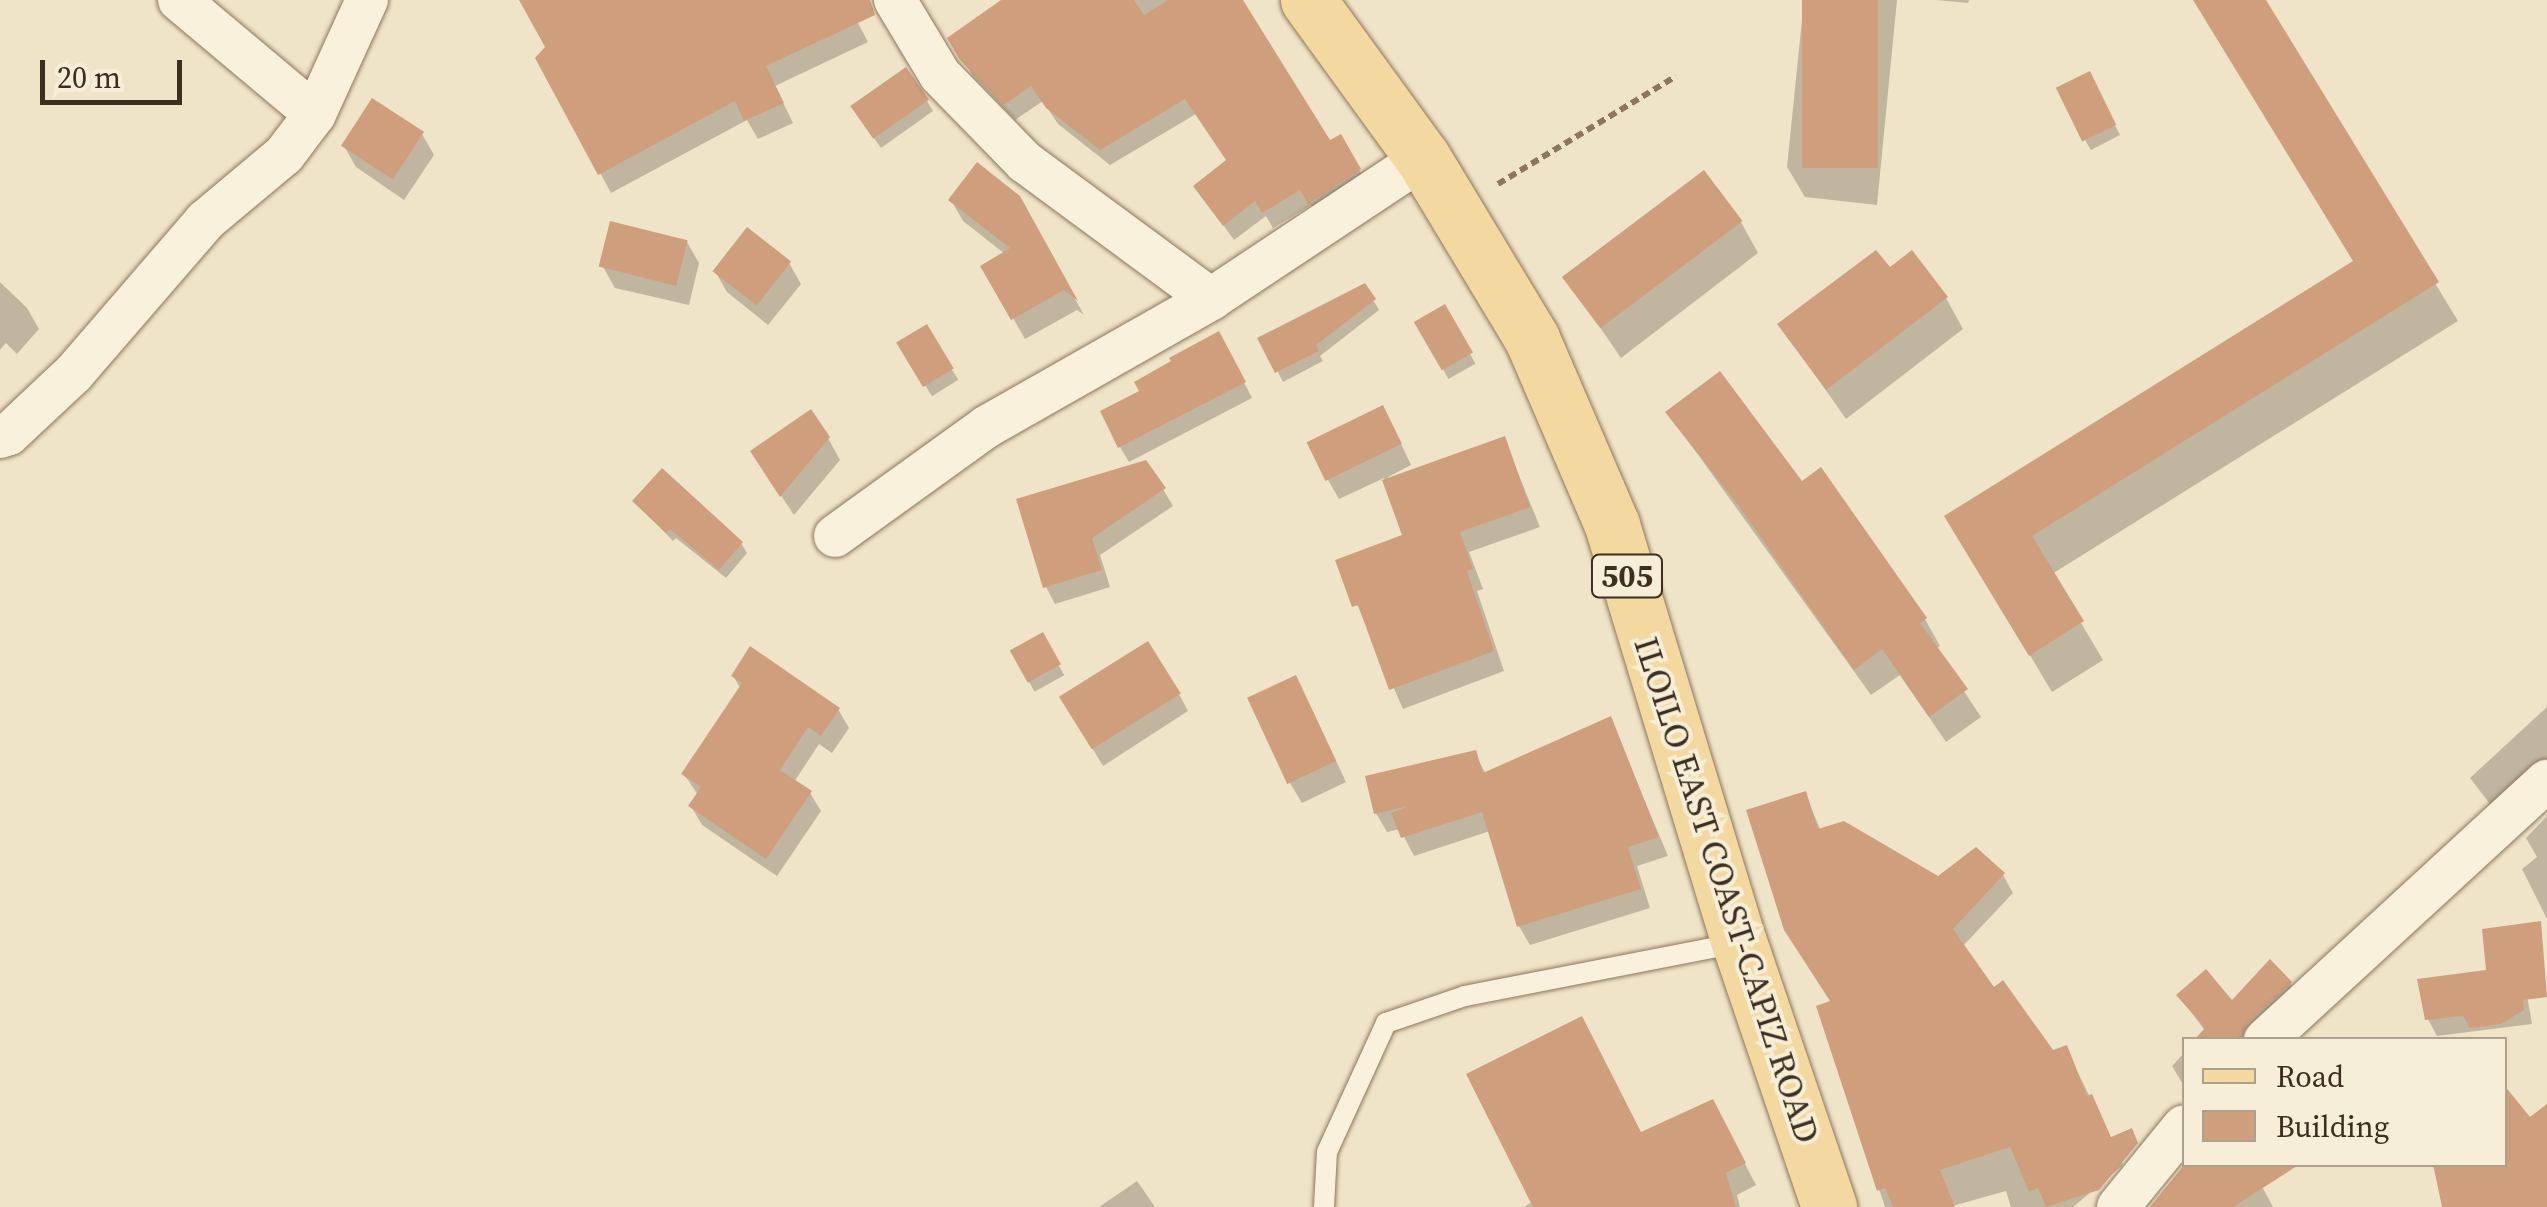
<!DOCTYPE html>
<html>
<head>
<meta charset="utf-8">
<style>
	body { margin:0 }
	#map { position:relative; width:2547px; height:1207px; overflow:hidden; background:#f0e4c8; font-family:"Source Serif 4",serif }
	div>[style] { position:absolute }
	[style*='--x'] { left:calc(var(--x)*1px); top:calc(var(--y)*1px); width:calc(var(--w)*1px); rotate:calc(var(--a)*1deg) }
	.shadow>* { inset:0; background:#0003; transform-origin:0 0 }
	.building>* { inset:0; background:#cf9f7d; transform-origin:0 0 }
	.path>* { height:6px; margin-top:-3px; transform-origin:0; background:repeating-linear-gradient(90deg,#8d765c 0 8px,transparent 0 13px) }
	.roads { filter:drop-shadow(0 0 2px #8d765c) drop-shadow(0 0 2px #8d765c) }
	.lane>* { height:20px; margin:-10px; padding:0 10px; transform-origin:10px; border-radius:10px; background:#faf1dc }
	.street>* { height:42px; margin:-21px; padding:0 21px; transform-origin:21px; border-radius:21px; background:#faf1dc }
	.primary>* { height:55px; margin:-27.5px; padding:0 27.5px; transform-origin:27.5px; border-radius:27.5px; background:#f3d9a0 }
	span { translate:-50% -50%; white-space:nowrap; text-align:center; line-height:1.15; -webkit-text-stroke:8px #f7eed8; paint-order:stroke }
	.shield-label span { padding:2px 8px; background:#f7eed8; border:2px solid; border-radius:8px; -webkit-text-stroke-width:0 }
	.shield-label { font-size:32px; color:#3d2e20; font-weight:700 }
	.street-label { font-size:35px; color:#3d2e20 }
	.legend { position:absolute; left:2182px; top:1037px; width:325px; height:130px; box-sizing:border-box; background:#f7eed8; border:2px solid #ada18e; margin:0; padding:12px 18px; list-style:none; font-size:30px; color:#3d2e20 }
	.legend li { display:flex; align-items:center; gap:20px; height:50px }
	.legend b { width:50px; border:2px solid #ada18e }
	.scale { position:absolute; left:40px; top:60px; width:142px; height:45px; box-sizing:border-box; border:5px solid #3d2e20; border-top:0; padding-left:12px; font-size:30px; line-height:35px; white-space:nowrap; color:#3d2e20; -webkit-text-stroke:8px #f7eed8; paint-order:stroke }
</style>
</head>
<body>
<div id="map">
	<div class="shadow">
		<i style="clip-path:polygon(522px 0,846px 0,868px 42px,775px 86px,793px 123px,758px 139px,747px 120px,611px 193px,538px 58px,548px 48px)"></i>
		<i style="clip-path:polygon(1006px 0,1237px 0,1330px 143px,1340px 137px,1369px 187px,1320px 219px,1311px 205px,1273px 228px,1266px 216px,1234px 240px,1196px 187px,1228px 162px,1196px 114px,1110px 165px,1058px 124px,1043px 101px,1015px 120px,973px 76px,950px 39px)"></i>
		<i style="clip-path:polygon(1804px 0,1897px 0,1877px 205px,1805px 197px,1787px 167px)"></i>
		<i style="clip-path:polygon(1936px 0,1969px 0,1968px 3px)"></i>
		<i style="clip-path:polygon(2194px 0,2263px 0,2458px 321px,2052px 574px,2103px 660px,2052px 692px,1969px 554px,2356px 262px)"></i>
		<i style="clip-path:polygon(2094px 84px,2120px 135px,2091px 150px,2085px 140px)"></i>
		<i style="clip-path:polygon(927px 101px,933px 111px,881px 148px,859px 117px)"></i>
		<i style="clip-path:polygon(422px 134px,434px 155px,404px 200px,356px 167px,344px 146px)"></i>
		<i style="clip-path:polygon(1018px 197px,1084px 315px,1077px 310px,1025px 339px,984px 267px,1005px 254px,963px 221px,951px 200px)"></i>
		<i style="clip-path:polygon(1741px 222px,1758px 253px,1621px 358px,1566px 278px)"></i>
		<i style="clip-path:polygon(687px 242px,699px 263px,689px 305px,615px 288px,603px 267px)"></i>
		<i style="clip-path:polygon(789px 263px,801px 284px,768px 325px,727px 292px,715px 271px)"></i>
		<i style="clip-path:polygon(1889px 271px,1946px 298px,1963px 329px,1846px 419px,1780px 325px)"></i>
		<i style="clip-path:polygon(0 282px,27px 308px,39px 329px,17px 354px,6px 343px,0 350px)"></i>
		<i style="clip-path:polygon(1365px 286px,1379px 310px,1320px 356px,1323px 361px,1283px 382px,1261px 339px)"></i>
		<i style="left:1444px;top:307px;width:65px;height:31px;rotate:61deg"></i>
		<i style="left:926px;top:328px;width:61px;height:31px;rotate:58deg"></i>
		<i style="clip-path:polygon(1227px 349px,1252px 398px,1129px 462px,1120px 447px)"></i>
		<i style="clip-path:polygon(1668px 413px,1801px 484px,1925px 619px,1940px 646px,1936px 649px,1981px 717px,1946px 742px,1900px 675px,1871px 695px)"></i>
		<i style="clip-path:polygon(1394px 429px,1411px 465px,1388px 477px,1389px 480px,1504px 439px,1540px 527px,1469px 552px,1483px 589px,1477px 591px,1504px 671px,1403px 709px,1338px 561px,1405px 537px,1384px 478px,1339px 499px,1327px 478px)"></i>
		<i style="clip-path:polygon(828px 438px,840px 460px,794px 515px,766px 473px)"></i>
		<i style="clip-path:polygon(1163px 489px,1173px 506px,1100px 555px,1110px 587px,1055px 604px,1046px 587px,1019px 501px)"></i>
		<i style="clip-path:polygon(635px 502px,741px 543px,747px 553px,726px 578px,676px 538px,673px 541px)"></i>
		<i style="left:1042px;top:635px;width:46px;height:34px;rotate:61deg"></i>
		<i style="clip-path:polygon(733px 676px,838px 709px,849px 728px,832px 753px,819px 744px,794px 782px,810px 793px,821px 811px,777px 876px,702px 825px,691px 806px,698px 795px,684px 774px,741px 689px)"></i>
		<i style="clip-path:polygon(1179px 694px,1188px 711px,1103px 766px,1062px 698px)"></i>
		<i style="clip-path:polygon(1307px 699px,1346px 782px,1302px 803px,1290px 783px)"></i>
		<i style="clip-path:polygon(2547px 707px,2547px 778px,2500px 817px,2470px 778px)"></i>
		<i style="clip-path:polygon(1610px 719px,1668px 856px,1637px 866px,1650px 908px,1530px 945px,1519px 926px,1490px 831px,1414px 856px,1400px 829px,1387px 832px,1376px 813px,1474px 753px,1486px 774px)"></i>
		<i style="clip-path:polygon(1805px 794px,1821px 831px,1938px 879px,2003px 875px,2013px 893px,1962px 947px,1993px 990px,2052px 1054px,2066px 1048px,2123px 1165px,2073px 1207px,2011px 1207px,2006px 1191px,1949px 1207px,1885px 1207px,1819px 1008px,1832px 1003px)"></i>
		<i style="clip-path:polygon(2547px 816px,2547px 919px,2522px 869px,2537px 857px,2526px 838px)"></i>
		<i style="clip-path:polygon(2290px 983px,2300px 1000px,2257px 1040px,2197px 1040px,2205px 1031px,2180px 996px,2231px 1003px)"></i>
		<i style="clip-path:polygon(2525px 984px,2532px 1024px,2437px 1036px,2428px 1019px)"></i>
		<i style="clip-path:polygon(2184px 1053px,2184px 1086px,2172px 1066px)"></i>
		<i style="clip-path:polygon(1724px 1124px,1756px 1185px,1737px 1195px,1740px 1207px,1524px 1207px,1641px 1134px)"></i>
		<i style="clip-path:polygon(2250px 1164px,2273px 1207px,2153px 1207px)"></i>
		<i style="clip-path:polygon(1137px 1181px,1155px 1207px,1099px 1207px)"></i>
	</div>
	<div class="building">
		<i style="clip-path:polygon(519px 0,870px 0,875px 15px,766px 66px,784px 103px,744px 121px,735px 101px,598px 175px,535px 58px,545px 47px)"></i>
		<i style="clip-path:polygon(1001px 0,1134px 0,1144px 15px,1168px 0,1243px 0,1330px 140px,1341px 134px,1361px 169px,1308px 204px,1300px 190px,1262px 213px,1255px 201px,1223px 226px,1193px 186px,1226px 160px,1185px 99px,1100px 150px,1046px 108px,1031px 86px,1004px 105px,960px 60px,947px 38px)"></i>
		<i style="left:1802px;top:0;width:76px;height:168px"></i>
		<i style="clip-path:polygon(2193px 0,2266px 0,2439px 282px,2032px 536px,2084px 621px,2029px 656px,1944px 516px,2353px 261px)"></i>
		<i style="left:906px;top:67px;width:40px;height:68px;rotate:55deg"></i>
		<i style="left:2090px;top:71px;width:60px;height:38px;rotate:64deg"></i>
		<i style="left:372px;top:98px;width:62px;height:57px;rotate:33deg"></i>
		<i style="clip-path:polygon(977px 162px,1020px 196px,1078px 301px,1064px 290px,1011px 320px,980px 266px,1010px 248px,948px 200px)"></i>
		<i style="left:1704px;top:170px;width:64px;height:178px;rotate:53deg"></i>
		<i style="left:610px;top:221px;width:80px;height:47px;rotate:14deg"></i>
		<i style="left:747px;top:227px;width:56px;height:56px;rotate:38deg"></i>
		<i style="clip-path:polygon(1876px 250px,1890px 267px,1912px 250px,1948px 297px,1826px 390px,1777px 324px)"></i>
		<i style="clip-path:polygon(1365px 283px,1376px 299px,1316px 345px,1319px 351px,1275px 373px,1257px 338px)"></i>
		<i style="left:1445px;top:304px;width:56px;height:36px;rotate:60deg"></i>
		<i style="left:927px;top:324px;width:52px;height:36px;rotate:59deg"></i>
		<i style="clip-path:polygon(1219px 331px,1246px 382px,1118px 448px,1100px 411px,1139px 391px,1134px 382px,1171px 361px,1169px 358px)"></i>
		<i style="clip-path:polygon(1720px 371px,1802px 481px,1821px 467px,1927px 618px,1920px 623px,1968px 689px,1929px 717px,1882px 649px,1854px 670px,1738px 505px,1665px 412px)"></i>
		<i style="left:1383px;top:405px;width:43px;height:85px;rotate:64deg"></i>
		<i style="clip-path:polygon(811px 409px,830px 437px,780px 497px,750px 451px)"></i>
		<i style="clip-path:polygon(1505px 436px,1530px 507px,1460px 532px,1473px 569px,1467px 571px,1494px 651px,1389px 690px,1358px 605px,1352px 607px,1335px 560px,1402px 535px,1382px 480px)"></i>
		<i style="clip-path:polygon(1146px 460px,1166px 488px,1092px 538px,1102px 570px,1043px 588px,1016px 499px)"></i>
		<i style="clip-path:polygon(662px 468px,743px 542px,719px 570px,670px 529px,666px 533px,632px 501px)"></i>
		<i style="left:1043px;top:632px;width:37px;height:38px;rotate:61deg"></i>
		<i style="left:1148px;top:641px;width:62px;height:105px;rotate:58deg"></i>
		<i style="clip-path:polygon(750px 646px,840px 708px,821px 736px,808px 727px,780px 770px,812px 791px,766px 859px,688px 806px,701px 787px,681px 774px,742px 683px,731px 676px)"></i>
		<i style="left:1296px;top:675px;width:95px;height:54px;rotate:65deg"></i>
		<i style="clip-path:polygon(1611px 716px,1659px 837px,1628px 847px,1641px 889px,1517px 927px,1482px 812px,1401px 838px,1391px 813px,1409px 806px,1374px 814px,1365px 776px,1476px 750px,1483px 773px)"></i>
		<i style="clip-path:polygon(1806px 791px,1818px 829px,1844px 821px,1938px 876px,1976px 847px,2005px 873px,1953px 929px,1994px 987px,2003px 980px,2053px 1050px,2067px 1045px,2087px 1096px,2092px 1094px,2111px 1137px,2132px 1128px,2138px 1143px,2099px 1190px,2046px 1207px,2038px 1188px,2029px 1192px,2010px 1147px,1940px 1170px,1955px 1207px,1893px 1207px,1885px 1188px,1877px 1191px,1816px 1006px,1830px 1001px,1784px 930px,1746px 810px)"></i>
		<i style="clip-path:polygon(2541px 921px,2547px 997px,2523px 1000px,2524px 1010px,2501px 1024px,2470px 1028px,2463px 1016px,2425px 1020px,2417px 979px,2486px 970px,2482px 929px)"></i>
		<i style="clip-path:polygon(2270px 959px,2292px 982px,2248px 1022px,2241px 1040px,2194px 1040px,2205px 1028px,2176px 995px,2206px 969px,2232px 1000px)"></i>
		<i style="clip-path:polygon(1582px 1016px,1641px 1132px,1713px 1099px,1746px 1163px,1726px 1173px,1736px 1207px,1533px 1207px,1466px 1074px)"></i>
		<i style="clip-path:polygon(2504px 1085px,2530px 1117px,2547px 1104px,2547px 1207px,2442px 1207px,2433px 1164px,2504px 1164px)"></i>
		<i style="clip-path:polygon(2185px 1164px,2300px 1164px,2233px 1207px,2150px 1207px)"></i>
	</div>
	<div class="path">
		<i style="--x:1498;--y:184;--w:208;--a:-31.2"></i>
	</div>
	<div class="roads">
		<div class="lane">
			<i style="--x:1324;--y:1207;--w:55;--a:-86.9"></i>
			<i style="--x:1327;--y:1152;--w:142;--a:-65.4"></i>
			<i style="--x:1386;--y:1023;--w:83;--a:-18.9"></i>
			<i style="--x:1465;--y:996;--w:277;--a:-11"></i>
		</div>
		<div class="street">
			<i style="--x:179;--y:0;--w:177;--a:40"></i>
			<i style="--x:895;--y:0;--w:87;--a:59"></i>
			<i style="--x:940;--y:75;--w:122;--a:45.7"></i>
			<i style="--x:1025;--y:162;--w:231;--a:36.4"></i>
			<i style="--x:0;--y:437;--w:9;--a:-18"></i>
			<i style="--x:9;--y:434;--w:89;--a:-43.2"></i>
			<i style="--x:74;--y:373;--w:201;--a:-49.2"></i>
			<i style="--x:205;--y:221;--w:103;--a:-39.9"></i>
			<i style="--x:284;--y:155;--w:51;--a:-52.9"></i>
			<i style="--x:315;--y:114;--w:125;--a:-65.5"></i>
			<i style="--x:835;--y:536;--w:186;--a:-35.8"></i>
			<i style="--x:986;--y:427;--w:259;--a:-29.6"></i>
			<i style="--x:1211;--y:299;--w:255;--a:-33.6"></i>
			<i style="--x:2265;--y:1040;--w:383;--a:-42.6"></i>
			<i style="--x:2118;--y:1207;--w:104;--a:-50.8"></i>
		</div>
		<div class="primary">
			<i style="--x:1308;--y:0;--w:195;--a:54"></i>
			<i style="--x:1423;--y:158;--w:211;--a:58.9"></i>
			<i style="--x:1532;--y:339;--w:202;--a:66.7"></i>
			<i style="--x:1612;--y:525;--w:436;--a:73.1"></i>
			<i style="--x:1739;--y:942;--w:280;--a:71.2"></i>
		</div>
	</div>
	<div class="shield-label">
		<span style="left:1627px;top:576px">505</span>
	</div>
	<div class="street-label">
		<span style="left:1727px;top:890px;rotate:72deg">ILOILO EAST COAST-CAPIZ ROAD</span>
	</div>
	<ul class="legend">
	<li><b style="height:12px;background:#f3d9a0"></b>Road</li>
	<li><b style="height:28px;background:#cf9f7d"></b>Building</li>
	</ul>
	<div class="scale">20 m</div>
</div>
</body>
</html>
